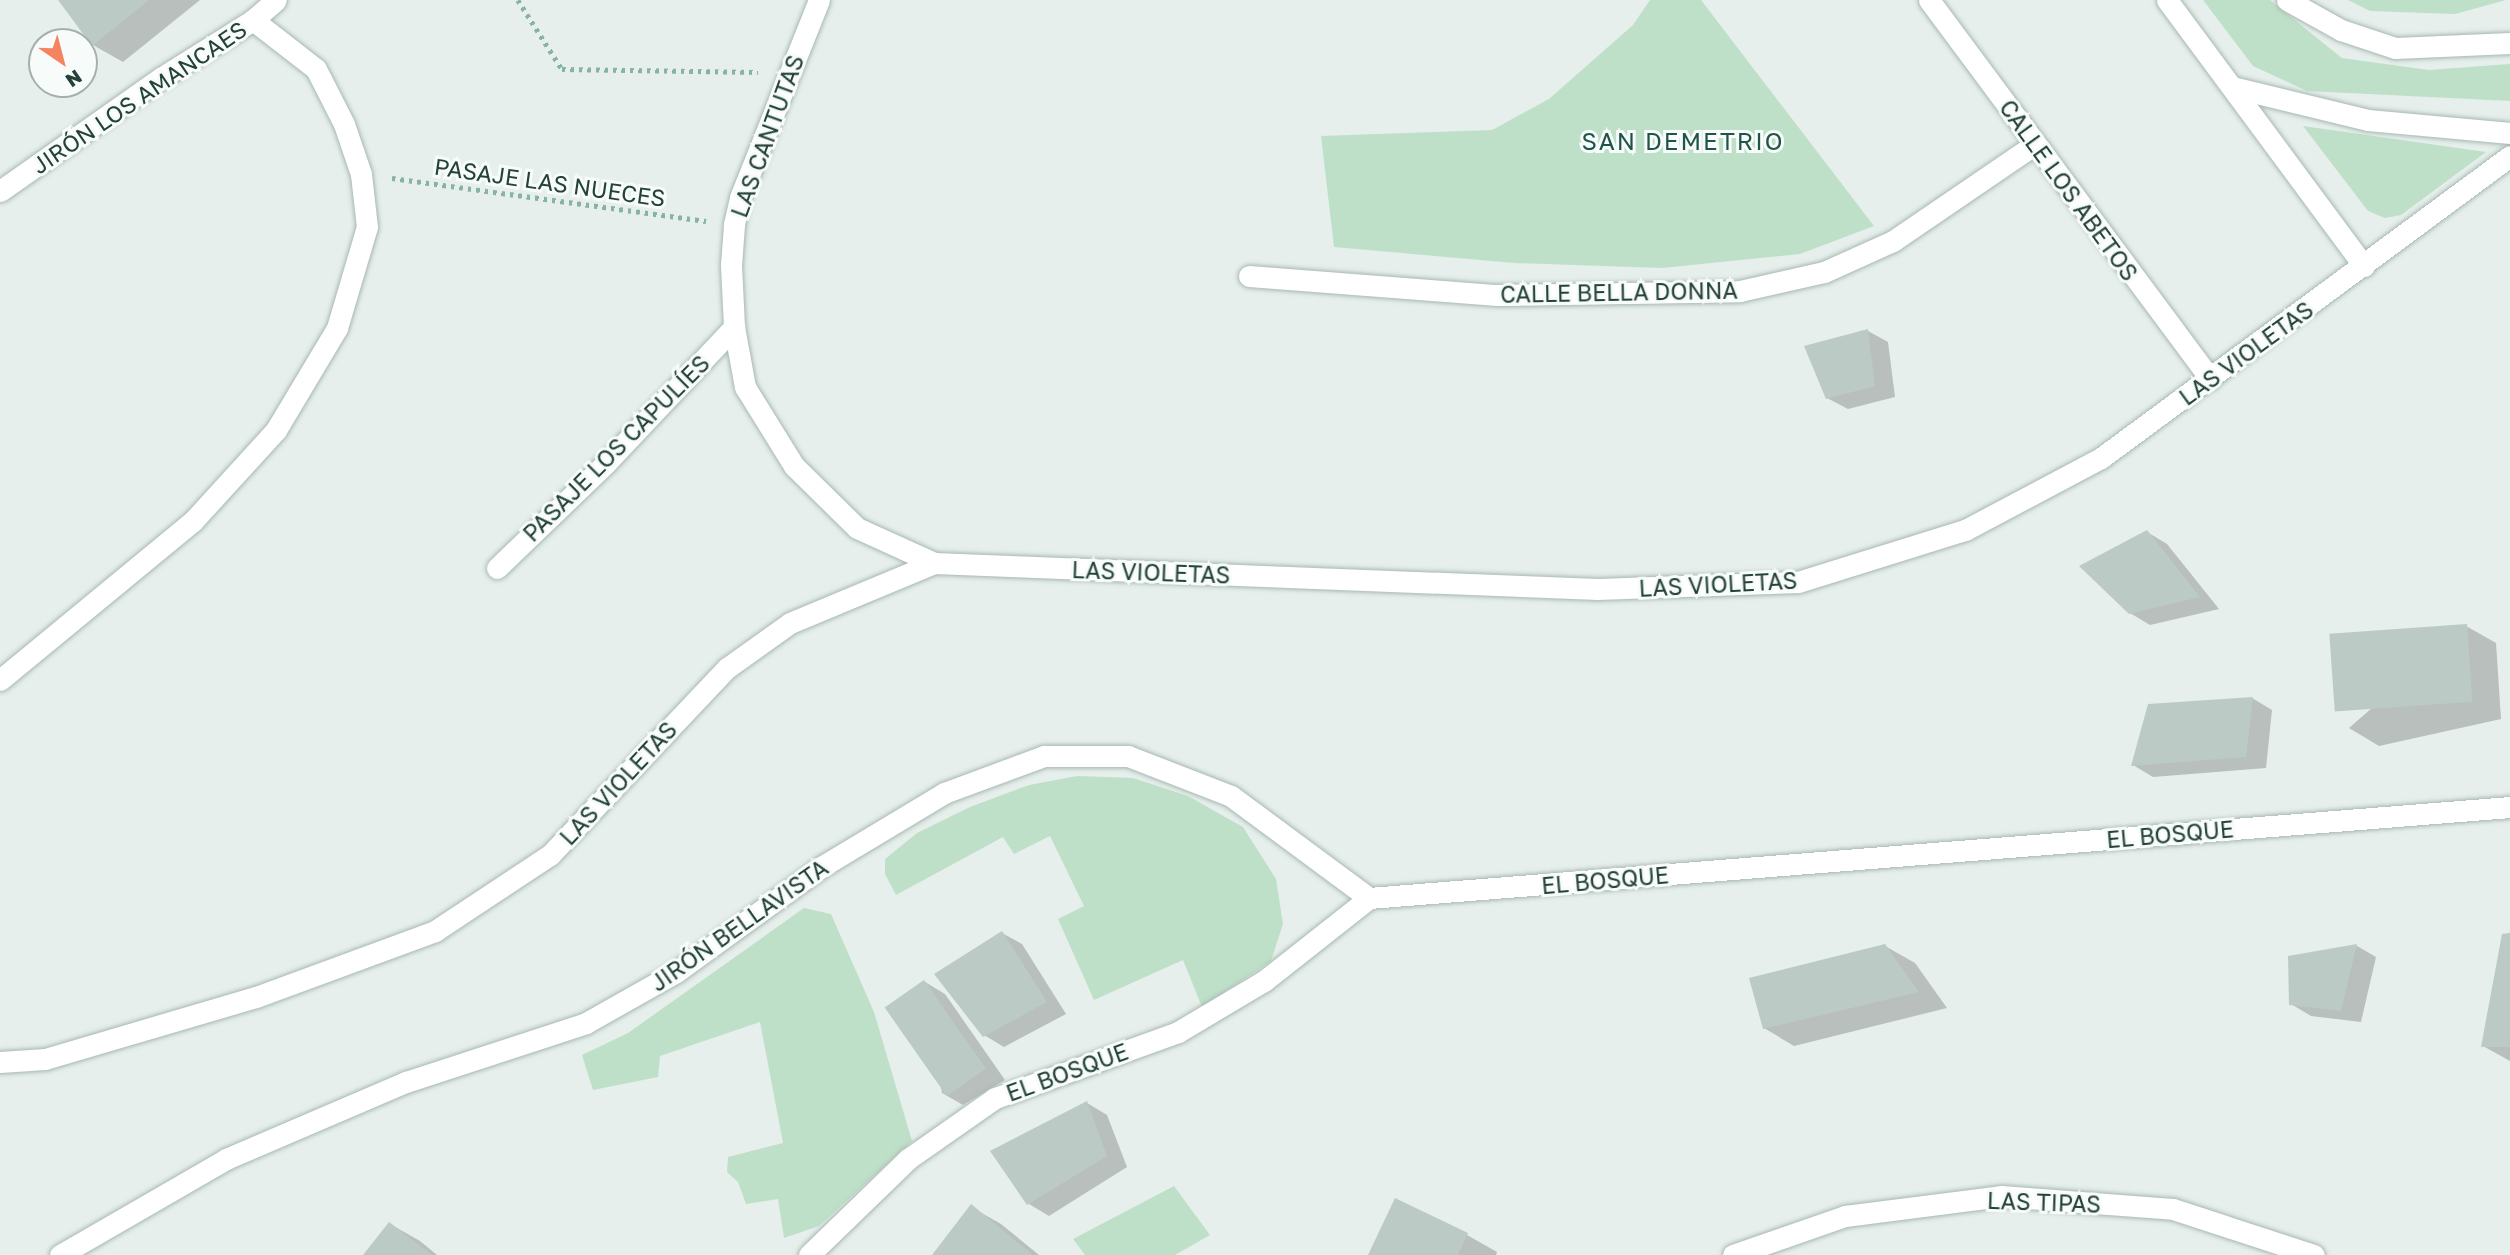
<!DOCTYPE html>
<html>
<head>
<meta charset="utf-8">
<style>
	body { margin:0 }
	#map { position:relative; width:2510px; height:1255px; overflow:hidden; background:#e6efeb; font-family:"Golos Text",sans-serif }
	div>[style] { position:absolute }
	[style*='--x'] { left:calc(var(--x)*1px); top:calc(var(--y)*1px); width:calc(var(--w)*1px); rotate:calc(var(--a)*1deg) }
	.green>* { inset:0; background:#bfe0c8 }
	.shadow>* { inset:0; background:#0003 }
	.building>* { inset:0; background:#bbcac4; transform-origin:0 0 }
	.path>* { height:4.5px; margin-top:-2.25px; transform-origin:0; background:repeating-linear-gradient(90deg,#86b3a5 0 3.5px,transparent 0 8.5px) }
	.roads { filter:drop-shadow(0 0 2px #a8b8b2) drop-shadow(0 0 2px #a8b8b2) }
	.minor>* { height:21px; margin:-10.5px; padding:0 10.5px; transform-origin:10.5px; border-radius:10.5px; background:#fff }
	span { translate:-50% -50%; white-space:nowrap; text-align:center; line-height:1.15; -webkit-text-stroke:6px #f7fbf9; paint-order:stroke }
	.street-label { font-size:23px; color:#24423a }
	.neighbourhood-label { font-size:24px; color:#1f5548; letter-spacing:2px }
	.north { position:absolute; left:28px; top:28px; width:70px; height:70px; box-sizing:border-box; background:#f7fbf9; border:2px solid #a3b1ad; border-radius:50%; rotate:145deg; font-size:19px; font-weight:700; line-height:28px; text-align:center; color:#24423a }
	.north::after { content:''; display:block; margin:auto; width:24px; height:32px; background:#f4845f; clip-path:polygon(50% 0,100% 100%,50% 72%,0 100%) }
</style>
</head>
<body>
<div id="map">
	<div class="green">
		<i style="clip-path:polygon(1650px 0,1701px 0,1874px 226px,1800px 254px,1662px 268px,1514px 263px,1334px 247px,1321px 136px,1492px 130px,1549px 99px,1633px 25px)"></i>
		<i style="clip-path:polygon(2203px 0,2270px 0,2342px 58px,2429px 70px,2510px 64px,2510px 101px,2307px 91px,2253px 66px)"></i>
		<i style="clip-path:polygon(2348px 0,2506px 0,2455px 14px,2370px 11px)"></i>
		<i style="clip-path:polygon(2303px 126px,2486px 152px,2401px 215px,2385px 218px,2368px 211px)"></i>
		<i style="clip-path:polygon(1077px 776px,1133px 778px,1188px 796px,1243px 827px,1276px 879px,1283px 924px,1271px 961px,1202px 1007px,1183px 960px,1094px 1000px,1058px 919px,1084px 906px,1050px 836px,1014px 854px,1003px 837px,896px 895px,885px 874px,885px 859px,917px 833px,970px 807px,1029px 785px)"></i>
		<i style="clip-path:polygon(804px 908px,831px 914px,874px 1012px,912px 1141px,819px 1226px,784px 1238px,778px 1199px,746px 1204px,738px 1182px,727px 1172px,728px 1157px,783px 1143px,760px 1022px,660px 1056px,658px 1077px,593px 1090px,582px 1055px,628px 1033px)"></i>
		<i style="clip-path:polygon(1174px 1186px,1210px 1235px,1175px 1255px,1085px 1255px,1073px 1239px)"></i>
	</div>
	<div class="shadow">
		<i style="clip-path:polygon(60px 0,200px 0,123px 62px,93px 45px)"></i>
		<i style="clip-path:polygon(1868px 331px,1888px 342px,1895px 397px,1848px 409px,1827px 398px)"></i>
		<i style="clip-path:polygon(2147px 532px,2167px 544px,2219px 609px,2150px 625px,2130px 613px)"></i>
		<i style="clip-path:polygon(2466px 626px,2496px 643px,2501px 719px,2379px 746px,2349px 728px)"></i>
		<i style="clip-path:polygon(2252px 698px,2272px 710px,2266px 768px,2153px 777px,2133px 765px)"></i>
		<i style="clip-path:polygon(1002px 933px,1022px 944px,1066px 1014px,1004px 1047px,984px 1035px)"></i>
		<i style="clip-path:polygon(2510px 935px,2510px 1061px,2483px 1046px)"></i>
		<i style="clip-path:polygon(1885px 946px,1915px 963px,1947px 1008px,1794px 1046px,1764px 1028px)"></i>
		<i style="clip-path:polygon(2357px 946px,2376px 957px,2361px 1022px,2311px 1016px,2291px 1004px,2290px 957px)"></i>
		<i style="clip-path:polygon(925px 982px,945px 994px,1005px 1080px,963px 1105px,942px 1093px)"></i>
		<i style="clip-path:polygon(1087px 1103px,1107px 1115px,1127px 1167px,1049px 1216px,1029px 1204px)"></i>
		<i style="clip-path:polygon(1395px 1201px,1467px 1235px,1497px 1252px,1496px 1255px,1370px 1255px)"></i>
		<i style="clip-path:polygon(971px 1207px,1001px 1224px,1039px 1255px,934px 1255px)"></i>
		<i style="clip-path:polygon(390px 1224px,420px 1241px,437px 1255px,365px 1255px)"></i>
	</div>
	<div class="building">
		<i style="clip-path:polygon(58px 0,149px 0,92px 46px)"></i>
		<i style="clip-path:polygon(1868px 329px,1875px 386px,1826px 399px,1804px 346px)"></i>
		<i style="clip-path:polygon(2147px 530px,2200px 597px,2129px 614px,2079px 566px)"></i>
		<i style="left:2467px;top:624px;width:78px;height:138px;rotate:86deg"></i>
		<i style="clip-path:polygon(2253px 697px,2246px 757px,2131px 766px,2148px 704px)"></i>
		<i style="clip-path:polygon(1002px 931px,1047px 1002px,983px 1037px,934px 974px)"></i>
		<i style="clip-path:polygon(2510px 933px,2510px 1047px,2481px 1047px,2502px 934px)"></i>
		<i style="clip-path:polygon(1885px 944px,1919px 992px,1763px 1029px,1749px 978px)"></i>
		<i style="clip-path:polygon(2357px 944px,2341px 1011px,2289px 1005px,2288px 956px)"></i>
		<i style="left:924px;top:980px;width:108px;height:48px;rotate:55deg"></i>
		<i style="clip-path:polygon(1087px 1101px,1107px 1156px,1027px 1205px,990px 1151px)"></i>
		<i style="clip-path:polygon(1395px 1198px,1468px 1233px,1458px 1255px,1368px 1255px)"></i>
		<i style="clip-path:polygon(971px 1204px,1033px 1255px,932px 1255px)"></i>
		<i style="clip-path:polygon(389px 1222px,432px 1255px,363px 1255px)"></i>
	</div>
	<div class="path">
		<i style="--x:518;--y:0;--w:82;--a:57.5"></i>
		<i style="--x:562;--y:69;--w:196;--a:0.9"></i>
		<i style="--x:392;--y:178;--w:317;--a:7.8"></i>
	</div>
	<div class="roads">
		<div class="minor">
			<i style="--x:819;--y:0;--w:213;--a:111.8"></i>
			<i style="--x:740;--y:198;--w:28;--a:103"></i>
			<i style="--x:734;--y:225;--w:40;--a:94.3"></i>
			<i style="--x:731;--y:265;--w:62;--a:87.2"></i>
			<i style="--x:734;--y:327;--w:61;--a:79.6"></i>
			<i style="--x:745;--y:387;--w:93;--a:58.2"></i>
			<i style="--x:794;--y:466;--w:88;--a:44.5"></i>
			<i style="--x:857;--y:528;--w:85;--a:24.4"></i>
			<i style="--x:1929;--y:0;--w:472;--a:53.4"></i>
			<i style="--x:2167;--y:0;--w:331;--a:53.5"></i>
			<i style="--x:2287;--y:0;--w:62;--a:29.1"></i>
			<i style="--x:2341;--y:30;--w:57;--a:18.4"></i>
			<i style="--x:2395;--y:48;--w:115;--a:-2.5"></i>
			<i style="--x:2232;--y:87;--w:140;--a:13.6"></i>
			<i style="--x:2368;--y:120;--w:143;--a:5.2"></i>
			<i style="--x:0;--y:191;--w:197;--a:-35.1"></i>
			<i style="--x:161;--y:78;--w:109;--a:-32.2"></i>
			<i style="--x:253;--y:20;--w:30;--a:-41"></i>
			<i style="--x:1249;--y:276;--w:249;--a:4.4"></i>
			<i style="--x:1497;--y:295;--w:243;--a:-0.9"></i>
			<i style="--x:1740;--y:291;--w:86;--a:-12.7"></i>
			<i style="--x:1824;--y:272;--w:76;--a:-24.2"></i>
			<i style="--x:1893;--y:241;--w:172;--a:-34.3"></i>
			<i style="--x:497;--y:568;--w:151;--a:-43.9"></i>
			<i style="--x:606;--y:463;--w:187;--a:-46.7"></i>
			<i style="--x:0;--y:680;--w:250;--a:-39.5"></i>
			<i style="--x:193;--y:521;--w:123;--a:-47.6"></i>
			<i style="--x:276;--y:430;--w:119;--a:-59.1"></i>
			<i style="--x:337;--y:328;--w:105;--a:-73.5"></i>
			<i style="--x:367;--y:227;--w:53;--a:-96.5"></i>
			<i style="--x:361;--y:174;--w:53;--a:-108.8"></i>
			<i style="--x:344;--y:124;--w:62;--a:-117"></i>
			<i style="--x:316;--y:69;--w:80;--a:-142.1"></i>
			<i style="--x:0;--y:1062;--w:45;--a:-3.8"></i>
			<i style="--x:45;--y:1059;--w:220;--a:-16.4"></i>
			<i style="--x:256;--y:997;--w:191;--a:-20.2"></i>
			<i style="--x:435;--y:931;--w:138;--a:-33.5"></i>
			<i style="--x:550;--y:855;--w:257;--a:-46.6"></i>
			<i style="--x:727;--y:668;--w:77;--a:-35.5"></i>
			<i style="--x:790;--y:623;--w:156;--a:-22.6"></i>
			<i style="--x:934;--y:563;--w:664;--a:2.25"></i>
			<i style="--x:1597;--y:589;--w:201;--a:-2"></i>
			<i style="--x:1798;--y:582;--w:175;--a:-17.3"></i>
			<i style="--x:1965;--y:530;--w:154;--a:-27.9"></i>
			<i style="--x:2101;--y:458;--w:508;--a:-36.44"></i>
			<i style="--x:60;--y:1255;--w:192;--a:-30"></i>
			<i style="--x:226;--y:1159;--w:196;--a:-23.2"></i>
			<i style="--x:406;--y:1082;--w:189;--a:-18.1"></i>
			<i style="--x:586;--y:1023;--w:103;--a:-29.5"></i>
			<i style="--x:676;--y:972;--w:179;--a:-35.9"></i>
			<i style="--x:821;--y:867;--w:144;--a:-31"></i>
			<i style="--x:944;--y:793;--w:107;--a:-20.3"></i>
			<i style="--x:1044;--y:756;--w:84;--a:0"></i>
			<i style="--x:1128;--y:756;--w:110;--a:21.2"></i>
			<i style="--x:1231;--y:796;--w:172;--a:36.5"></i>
			<i style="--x:809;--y:1255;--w:138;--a:-44.1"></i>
			<i style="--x:908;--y:1159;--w:106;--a:-35"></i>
			<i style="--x:995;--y:1098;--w:195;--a:-19.8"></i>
			<i style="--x:1178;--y:1032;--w:100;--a:-30.7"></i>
			<i style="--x:1264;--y:981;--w:134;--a:-38.3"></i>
			<i style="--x:1369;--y:898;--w:1145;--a:-4.56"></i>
			<i style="--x:1733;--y:1255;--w:119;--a:-19.2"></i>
			<i style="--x:1845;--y:1216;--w:157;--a:-7.3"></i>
			<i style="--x:2001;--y:1196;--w:172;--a:4.3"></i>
			<i style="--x:2173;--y:1209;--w:148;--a:18.1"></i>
		</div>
	</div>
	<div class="street-label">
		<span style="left:139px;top:97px;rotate:-34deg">JIRÓN LOS AMANCAES</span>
		<span style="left:767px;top:136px;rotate:-70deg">LAS CANTUTAS</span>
		<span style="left:550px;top:182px;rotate:8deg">PASAJE LAS NUECES</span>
		<span style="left:2069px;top:190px;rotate:54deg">CALLE LOS ABETOS</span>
		<span style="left:1619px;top:292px;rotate:-1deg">CALLE BELLA DONNA</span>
		<span style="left:2246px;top:353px;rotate:-36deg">LAS VIOLETAS</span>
		<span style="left:616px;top:448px;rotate:-45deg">PASAJE LOS CAPULÍES</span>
		<span style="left:1151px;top:572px;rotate:2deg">LAS VIOLETAS</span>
		<span style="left:1718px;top:584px;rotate:-3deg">LAS VIOLETAS</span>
		<span style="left:618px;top:783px;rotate:-47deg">LAS VIOLETAS</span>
		<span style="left:2170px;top:834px;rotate:-5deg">EL BOSQUE</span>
		<span style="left:1605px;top:880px;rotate:-5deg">EL BOSQUE</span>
		<span style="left:739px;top:925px;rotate:-35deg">JIRÓN BELLAVISTA</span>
		<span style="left:1067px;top:1072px;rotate:-20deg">EL BOSQUE</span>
		<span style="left:2044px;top:1202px;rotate:2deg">LAS TIPAS</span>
	</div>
	<div class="neighbourhood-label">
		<span style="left:1683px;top:141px">SAN DEMETRIO</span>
	</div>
	<div class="north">N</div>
</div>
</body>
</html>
